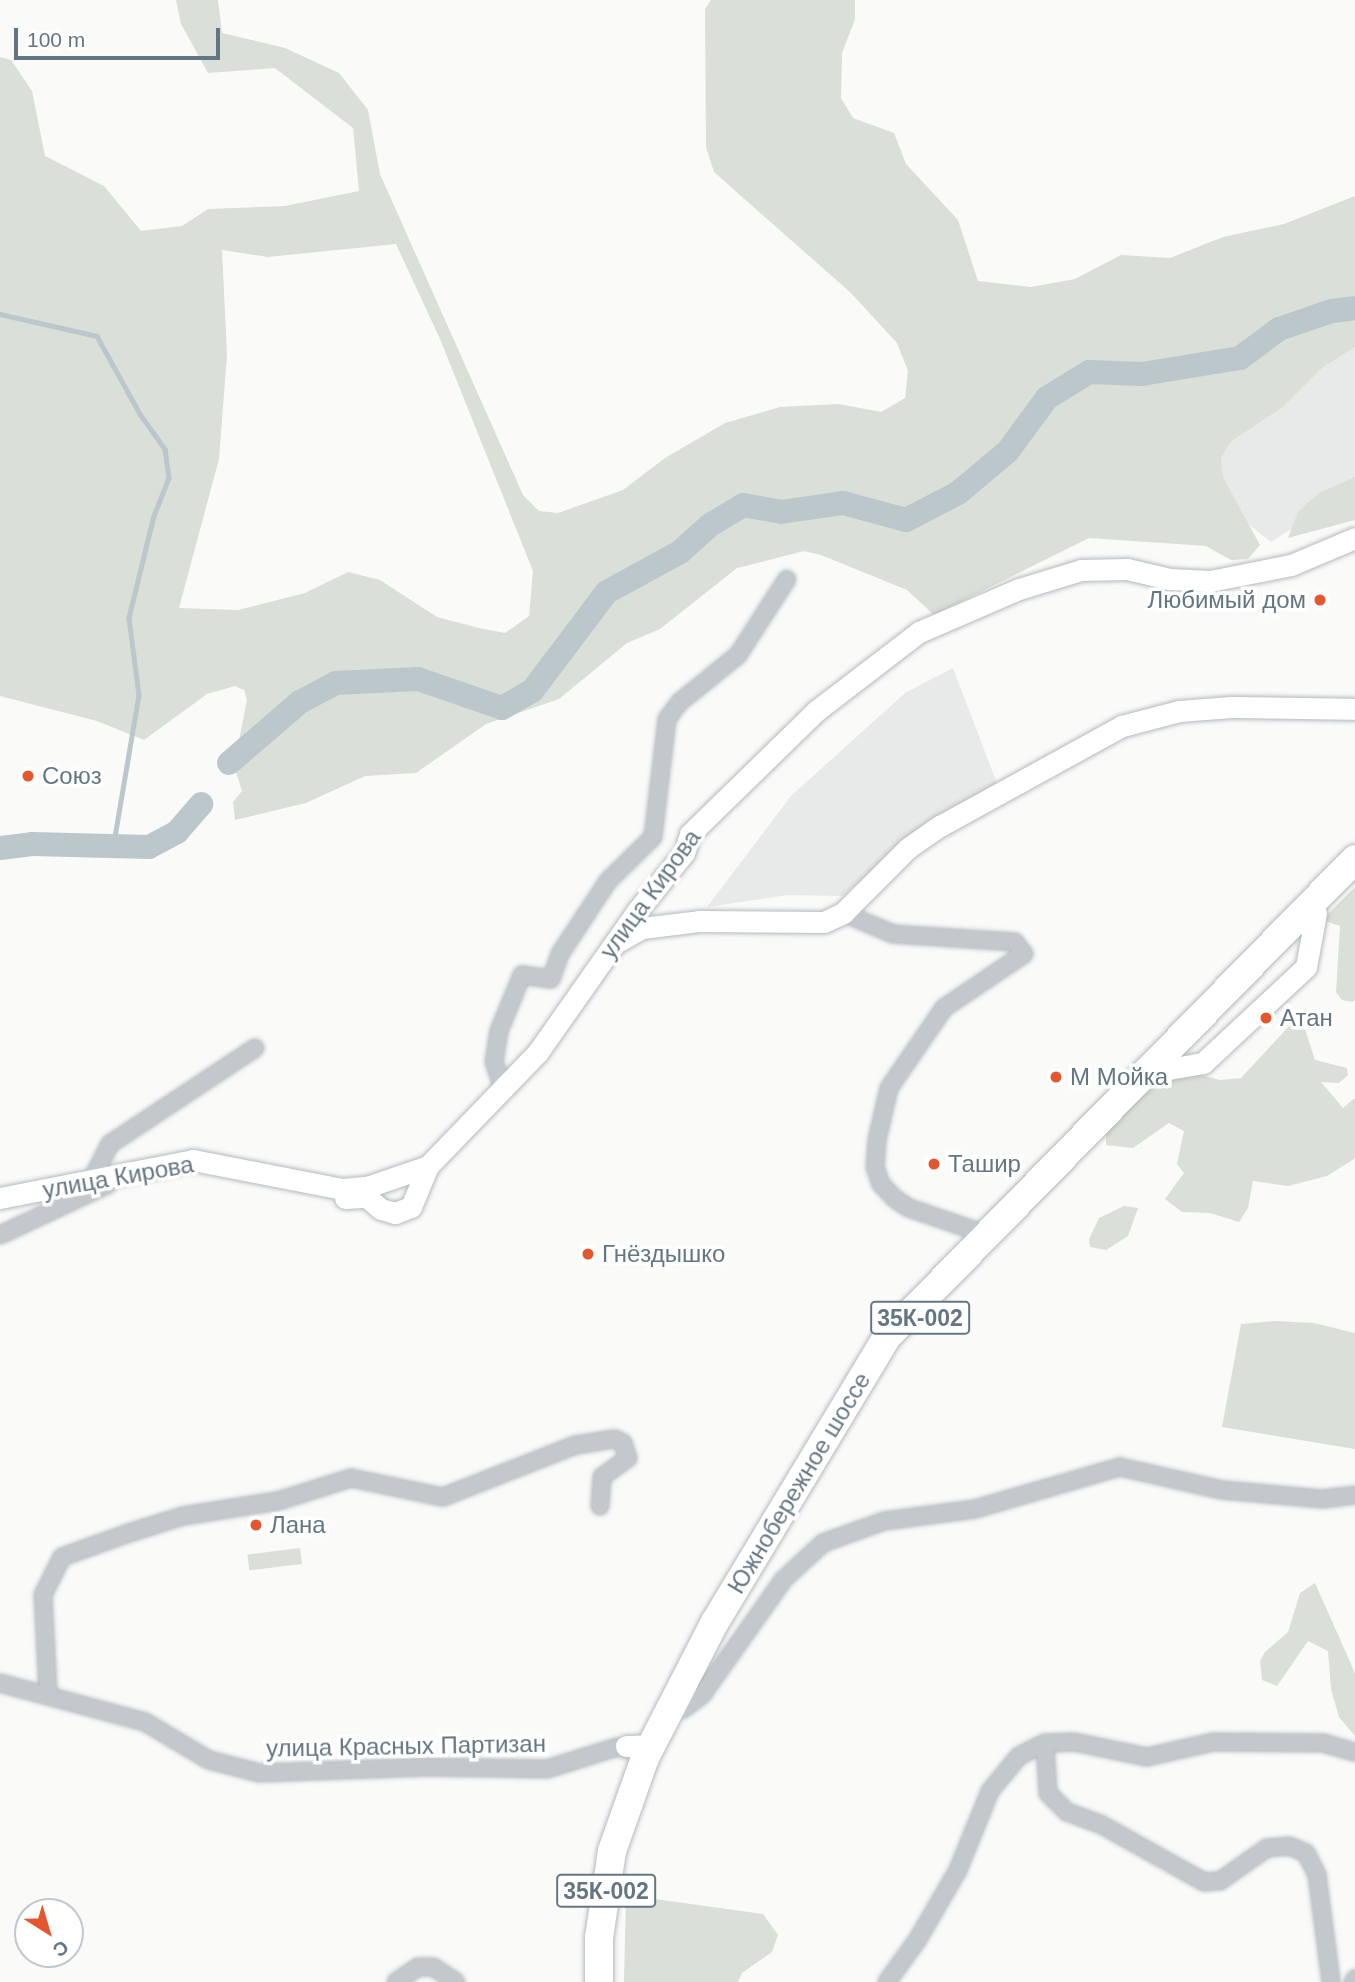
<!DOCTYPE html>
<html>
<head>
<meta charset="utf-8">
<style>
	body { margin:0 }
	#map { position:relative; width:1355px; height:1982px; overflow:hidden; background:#fafaf8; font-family:Arial,sans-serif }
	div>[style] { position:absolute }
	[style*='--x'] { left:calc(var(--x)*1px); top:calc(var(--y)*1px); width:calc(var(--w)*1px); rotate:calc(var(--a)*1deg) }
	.built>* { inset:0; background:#e8e9e9 }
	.green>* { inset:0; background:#dadfd7; transform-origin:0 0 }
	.stream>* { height:4.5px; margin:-2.25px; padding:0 2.25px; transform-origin:2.25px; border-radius:2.25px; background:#bbc7cb }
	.river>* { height:24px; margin:-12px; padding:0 12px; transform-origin:12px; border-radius:12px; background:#bbc7cb }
	.roads { filter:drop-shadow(0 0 2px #b3babf) drop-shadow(0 0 2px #b3babf) }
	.street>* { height:16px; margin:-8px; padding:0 8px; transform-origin:8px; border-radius:8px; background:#c3c8cc }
	.secondary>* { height:21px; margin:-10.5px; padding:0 10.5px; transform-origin:10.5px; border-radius:10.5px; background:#fff }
	.highway>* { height:28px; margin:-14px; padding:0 14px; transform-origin:14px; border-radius:14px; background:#fff }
	.dots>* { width:19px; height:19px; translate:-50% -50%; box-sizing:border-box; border:4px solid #fff; border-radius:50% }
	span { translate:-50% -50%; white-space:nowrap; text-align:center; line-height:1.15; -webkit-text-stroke:7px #fff; paint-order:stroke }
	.shield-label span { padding:2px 5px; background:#fff; border:2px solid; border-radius:5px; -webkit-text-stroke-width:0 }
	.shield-label { font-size:23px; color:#657683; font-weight:700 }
	.poi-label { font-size:24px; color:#657683 }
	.right { translate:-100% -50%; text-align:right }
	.left { translate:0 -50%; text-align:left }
	.street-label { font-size:24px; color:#657683 }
	.north { position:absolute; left:14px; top:1898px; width:70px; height:70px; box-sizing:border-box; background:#fff; border:2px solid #c1c8cd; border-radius:50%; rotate:143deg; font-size:19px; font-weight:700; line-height:28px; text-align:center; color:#657683 }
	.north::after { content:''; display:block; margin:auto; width:24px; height:32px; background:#e4572e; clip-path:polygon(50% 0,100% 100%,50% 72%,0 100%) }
	.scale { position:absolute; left:14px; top:28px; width:206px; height:32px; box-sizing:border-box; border:4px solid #657683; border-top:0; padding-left:9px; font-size:21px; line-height:24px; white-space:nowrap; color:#657683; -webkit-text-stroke:5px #fff; paint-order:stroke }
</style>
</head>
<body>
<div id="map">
	<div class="built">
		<i style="clip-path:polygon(1355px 339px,1355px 488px,1271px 542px,1169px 462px)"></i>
		<i style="clip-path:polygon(953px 668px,998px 786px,915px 833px,843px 896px,788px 895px,707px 907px,791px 796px,905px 693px)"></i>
	</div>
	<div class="green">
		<i style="clip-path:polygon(evenodd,176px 0,218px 0,222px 33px,285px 48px,339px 73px,368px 110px,380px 174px,523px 495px,539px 511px,558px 513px,623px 490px,665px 458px,725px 423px,780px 407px,839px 404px,881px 412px,905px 398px,908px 371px,897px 343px,851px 293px,714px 172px,706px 147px,705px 9px,711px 0,855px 0,855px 19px,842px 53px,841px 98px,853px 118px,894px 133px,906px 164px,958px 220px,978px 281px,1031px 287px,1075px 279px,1121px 255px,1170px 258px,1223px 237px,1284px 224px,1355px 196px,1355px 347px,1323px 367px,1283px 407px,1230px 442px,1221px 458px,1223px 477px,1260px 545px,1248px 559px,1231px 560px,1206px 546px,1089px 538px,934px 615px,907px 590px,821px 555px,804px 551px,737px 568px,660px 629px,627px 643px,559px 699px,486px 724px,416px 773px,365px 776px,306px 803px,235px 820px,233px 802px,242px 791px,234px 766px,247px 700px,244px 690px,235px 686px,207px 694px,144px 740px,97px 721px,0 696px,0 57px,11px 60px,32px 91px,45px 156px,104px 186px,141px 231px,182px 226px,208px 209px,285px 206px,359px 191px,353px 128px,275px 68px,208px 73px,181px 24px,176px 0,396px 244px,440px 339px,533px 571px,529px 616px,505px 633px,479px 628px,437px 617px,380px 580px,348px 572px,305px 593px,238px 610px,179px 608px,219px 459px,227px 355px,222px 250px,268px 257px,396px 244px)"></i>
		<i style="clip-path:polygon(1355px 477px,1355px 520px,1288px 538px,1298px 512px,1319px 493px)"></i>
		<i style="clip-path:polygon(1355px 887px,1355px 1000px,1352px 1002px,1342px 1000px,1336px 992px,1340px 926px,1322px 920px)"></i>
		<i style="clip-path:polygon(1292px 1023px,1303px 1023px,1315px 1060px,1347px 1068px,1348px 1075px,1339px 1083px,1321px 1082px,1343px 1108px,1355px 1098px,1355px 1158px,1351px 1161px,1327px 1176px,1288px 1186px,1253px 1181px,1248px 1208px,1239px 1222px,1210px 1213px,1182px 1212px,1165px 1199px,1184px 1173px,1177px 1164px,1184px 1131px,1169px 1123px,1133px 1148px,1106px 1145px,1106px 1133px,1166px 1074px,1189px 1072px,1220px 1080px,1241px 1078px)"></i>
		<i style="clip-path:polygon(1124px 1206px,1138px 1208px,1128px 1236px,1106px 1250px,1090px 1247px,1089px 1239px,1099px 1218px)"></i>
		<i style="clip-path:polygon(1276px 1321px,1314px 1323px,1355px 1333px,1355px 1449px,1222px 1427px,1241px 1324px)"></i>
		<i style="left:300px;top:1548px;width:16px;height:53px;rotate:83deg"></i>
		<i style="clip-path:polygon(1315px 1583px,1355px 1673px,1355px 1736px,1339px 1717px,1331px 1689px,1328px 1651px,1308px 1641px,1277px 1686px,1262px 1680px,1260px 1661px,1265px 1652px,1288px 1632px,1300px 1593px)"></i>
		<i style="clip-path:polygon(626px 1895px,763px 1914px,778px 1935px,772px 1952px,742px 1973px,738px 1982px,624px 1982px)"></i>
	</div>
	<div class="stream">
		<i style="--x:0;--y:314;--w:99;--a:12.8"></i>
		<i style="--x:97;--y:336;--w:89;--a:61.1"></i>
		<i style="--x:140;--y:414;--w:43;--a:54.5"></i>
		<i style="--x:165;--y:449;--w:29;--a:82"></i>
		<i style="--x:169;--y:478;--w:41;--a:111.5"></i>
		<i style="--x:154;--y:516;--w:105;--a:103.8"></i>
		<i style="--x:129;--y:618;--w:78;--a:82.6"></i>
		<i style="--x:139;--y:695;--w:156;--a:99.6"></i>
	</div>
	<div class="river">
		<i style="--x:229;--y:763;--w:94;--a:-40.7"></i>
		<i style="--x:300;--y:702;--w:40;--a:-28"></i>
		<i style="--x:335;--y:683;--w:83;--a:-2.8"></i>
		<i style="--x:418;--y:679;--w:89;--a:19"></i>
		<i style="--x:502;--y:708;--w:34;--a:-30"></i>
		<i style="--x:532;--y:691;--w:124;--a:-52.9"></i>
		<i style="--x:607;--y:592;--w:83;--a:-28.7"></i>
		<i style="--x:680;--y:552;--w:40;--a:-42"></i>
		<i style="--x:710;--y:525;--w:39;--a:-31"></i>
		<i style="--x:743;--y:505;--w:39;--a:10"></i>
		<i style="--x:781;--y:512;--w:63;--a:-8.3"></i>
		<i style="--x:843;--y:503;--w:65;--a:15.1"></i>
		<i style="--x:906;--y:520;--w:59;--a:-27.4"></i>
		<i style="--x:958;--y:493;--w:65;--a:-40"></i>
		<i style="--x:1008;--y:451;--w:66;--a:-53.7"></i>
		<i style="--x:1047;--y:398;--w:49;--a:-31.8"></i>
		<i style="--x:1089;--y:372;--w:53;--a:2.2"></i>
		<i style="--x:1142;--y:374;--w:99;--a:-9.3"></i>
		<i style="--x:1240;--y:358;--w:49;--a:-36.6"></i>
		<i style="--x:1279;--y:329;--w:56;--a:-18.8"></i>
		<i style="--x:1332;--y:311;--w:23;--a:-7"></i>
		<i style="--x:0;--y:848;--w:32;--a:-7"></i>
		<i style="--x:32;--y:844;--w:117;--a:1.5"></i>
		<i style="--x:149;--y:847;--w:32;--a:-28"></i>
		<i style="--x:177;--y:832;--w:37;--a:-49"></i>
	</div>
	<div class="roads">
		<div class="street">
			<i style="--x:843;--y:913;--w:54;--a:22.8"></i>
			<i style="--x:893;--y:934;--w:122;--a:3.8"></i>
			<i style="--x:1015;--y:942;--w:15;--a:53"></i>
			<i style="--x:1024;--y:954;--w:97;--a:146"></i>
			<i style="--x:944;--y:1008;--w:97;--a:124.5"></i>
			<i style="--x:889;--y:1088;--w:53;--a:103"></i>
			<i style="--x:877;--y:1140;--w:27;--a:94"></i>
			<i style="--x:875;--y:1167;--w:18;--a:71"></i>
			<i style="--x:881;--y:1184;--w:19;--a:47"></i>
			<i style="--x:894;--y:1198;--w:18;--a:34"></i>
			<i style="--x:909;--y:1208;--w:80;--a:18.9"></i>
			<i style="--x:503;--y:1089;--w:28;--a:-108"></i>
			<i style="--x:494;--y:1062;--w:31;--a:-81"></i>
			<i style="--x:499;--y:1031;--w:61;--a:-67.7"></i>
			<i style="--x:522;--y:975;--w:29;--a:8"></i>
			<i style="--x:551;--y:979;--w:27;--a:-70"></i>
			<i style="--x:560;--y:954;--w:87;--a:-56.7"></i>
			<i style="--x:608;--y:881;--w:63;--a:-44.4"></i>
			<i style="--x:653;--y:837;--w:119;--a:-83.2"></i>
			<i style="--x:667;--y:719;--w:21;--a:-53"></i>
			<i style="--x:680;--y:702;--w:75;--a:-39"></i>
			<i style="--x:738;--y:655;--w:90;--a:-57.2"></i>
			<i style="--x:91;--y:1181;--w:42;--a:-62.8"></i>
			<i style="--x:110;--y:1144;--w:174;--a:-33.5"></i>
			<i style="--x:0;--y:1235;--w:120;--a:-25.1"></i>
			<i style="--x:0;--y:1683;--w:150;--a:15.1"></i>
			<i style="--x:145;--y:1722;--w:74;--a:30.7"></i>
			<i style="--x:209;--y:1760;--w:52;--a:14.6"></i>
			<i style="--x:259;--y:1773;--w:170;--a:-2"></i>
			<i style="--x:429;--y:1767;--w:118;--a:1"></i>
			<i style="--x:547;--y:1769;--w:73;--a:-17.4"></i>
			<i style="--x:617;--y:1747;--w:16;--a:14"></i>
			<i style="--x:48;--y:1693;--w:98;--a:-92.9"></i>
			<i style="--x:43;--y:1595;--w:42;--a:-63.4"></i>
			<i style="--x:62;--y:1557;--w:71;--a:-19.7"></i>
			<i style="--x:129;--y:1533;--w:57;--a:-17.5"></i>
			<i style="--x:183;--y:1516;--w:96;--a:-9"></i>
			<i style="--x:278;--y:1501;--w:77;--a:-17.5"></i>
			<i style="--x:351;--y:1478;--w:94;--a:11.7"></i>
			<i style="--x:443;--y:1497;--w:143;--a:-21.4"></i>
			<i style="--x:576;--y:1445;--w:39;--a:-9"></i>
			<i style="--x:615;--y:1439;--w:9;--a:27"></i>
			<i style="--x:623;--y:1443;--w:16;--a:72"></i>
			<i style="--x:628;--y:1458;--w:32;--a:144"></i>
			<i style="--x:602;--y:1477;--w:29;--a:94"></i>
			<i style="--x:683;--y:1709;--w:24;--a:-36"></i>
			<i style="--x:702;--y:1695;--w:141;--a:-54.8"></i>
			<i style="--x:783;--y:1580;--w:54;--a:-42.8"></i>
			<i style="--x:823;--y:1543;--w:65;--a:-19.8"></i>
			<i style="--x:884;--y:1521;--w:92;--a:-7.5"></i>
			<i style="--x:975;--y:1509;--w:151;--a:-16.2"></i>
			<i style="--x:1120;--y:1467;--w:105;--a:12.7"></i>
			<i style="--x:1222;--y:1490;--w:101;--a:5.1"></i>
			<i style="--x:1323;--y:1499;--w:32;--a:-7"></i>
			<i style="--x:1045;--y:1743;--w:50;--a:86.6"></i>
			<i style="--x:1048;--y:1793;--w:27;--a:45"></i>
			<i style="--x:1067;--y:1812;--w:37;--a:20"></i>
			<i style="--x:1102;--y:1825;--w:117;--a:29.2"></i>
			<i style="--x:1204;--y:1882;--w:16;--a:-4"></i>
			<i style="--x:1220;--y:1881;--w:57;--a:-35.1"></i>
			<i style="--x:1267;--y:1848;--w:22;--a:-5"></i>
			<i style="--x:1289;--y:1846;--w:18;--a:22"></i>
			<i style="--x:1306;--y:1853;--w:25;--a:63"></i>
			<i style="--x:1317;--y:1875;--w:108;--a:82.5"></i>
			<i style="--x:396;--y:1982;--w:27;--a:-34"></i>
			<i style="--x:418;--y:1967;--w:15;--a:0"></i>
			<i style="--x:433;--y:1967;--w:27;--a:33"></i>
			<i style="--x:887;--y:1982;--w:53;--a:-54.2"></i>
			<i style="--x:918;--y:1939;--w:80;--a:-59.9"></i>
			<i style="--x:958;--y:1870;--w:85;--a:-67.9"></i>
			<i style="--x:990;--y:1791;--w:45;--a:-50.4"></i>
			<i style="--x:1019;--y:1756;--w:29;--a:-27"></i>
			<i style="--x:1045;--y:1743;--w:29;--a:-2"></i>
			<i style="--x:1074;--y:1742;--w:75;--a:11.6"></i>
			<i style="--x:1147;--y:1757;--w:68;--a:-12.8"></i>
			<i style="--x:1213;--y:1742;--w:110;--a:0.5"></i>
			<i style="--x:1323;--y:1743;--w:33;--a:16"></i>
			<i style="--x:1353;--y:1982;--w:4;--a:-56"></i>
		</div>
		<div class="secondary">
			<i style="--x:617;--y:942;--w:29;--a:-29"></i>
			<i style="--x:642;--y:928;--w:57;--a:-7"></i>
			<i style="--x:699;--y:921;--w:125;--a:0.5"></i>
			<i style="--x:824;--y:922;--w:21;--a:-25"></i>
			<i style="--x:843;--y:913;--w:92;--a:-45"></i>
			<i style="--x:908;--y:848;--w:39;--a:-35"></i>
			<i style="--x:940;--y:826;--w:208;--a:-28.8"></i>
			<i style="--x:1122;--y:726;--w:59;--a:-14.7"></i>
			<i style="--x:1179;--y:711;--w:52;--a:-4.4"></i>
			<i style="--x:1231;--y:707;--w:124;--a:0.9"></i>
			<i style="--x:1163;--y:1070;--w:41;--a:-9.9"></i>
			<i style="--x:1203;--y:1063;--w:141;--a:-43"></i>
			<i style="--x:1306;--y:967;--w:55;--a:-79.5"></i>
			<i style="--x:0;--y:1198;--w:197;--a:-11.1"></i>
			<i style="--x:193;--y:1160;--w:152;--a:11"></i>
			<i style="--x:342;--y:1189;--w:25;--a:-5"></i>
			<i style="--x:367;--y:1187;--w:65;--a:-19"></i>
			<i style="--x:428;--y:1166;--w:158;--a:-46"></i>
			<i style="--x:538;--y:1052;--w:172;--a:-54.9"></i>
			<i style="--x:637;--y:911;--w:75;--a:-51"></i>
			<i style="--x:684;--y:853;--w:20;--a:-72"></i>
			<i style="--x:690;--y:834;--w:176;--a:-44.3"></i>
			<i style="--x:816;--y:711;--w:130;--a:-37.5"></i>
			<i style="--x:919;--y:632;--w:109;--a:-23.3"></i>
			<i style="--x:1019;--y:589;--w:65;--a:-17"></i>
			<i style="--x:1081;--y:570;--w:46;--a:-1.2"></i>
			<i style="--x:1127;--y:569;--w:44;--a:13.1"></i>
			<i style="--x:1170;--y:579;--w:40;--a:2.9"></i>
			<i style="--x:1210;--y:581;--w:83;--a:-11.2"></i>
			<i style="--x:1291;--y:565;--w:69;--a:-22.9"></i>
			<i style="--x:345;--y:1198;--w:22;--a:-3"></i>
			<i style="--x:367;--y:1197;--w:18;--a:41"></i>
			<i style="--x:381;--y:1209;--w:15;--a:16"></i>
			<i style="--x:395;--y:1213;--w:17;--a:-21"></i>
			<i style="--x:411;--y:1207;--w:44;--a:-67.5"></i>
			<i style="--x:626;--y:1746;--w:25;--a:-2"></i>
		</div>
		<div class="highway">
			<i style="--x:599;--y:1982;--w:44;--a:-90"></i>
			<i style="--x:599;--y:1938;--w:88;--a:-81.5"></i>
			<i style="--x:612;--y:1851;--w:99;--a:-70.5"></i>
			<i style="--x:645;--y:1758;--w:153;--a:-62.8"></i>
			<i style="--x:715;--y:1622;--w:332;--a:-58.9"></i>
			<i style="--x:886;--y:1338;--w:670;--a:-45.6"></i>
		</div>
	</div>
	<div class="dots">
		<i style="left:1320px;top:600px;background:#e4572e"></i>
		<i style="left:28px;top:776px;background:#e4572e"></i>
		<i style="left:1266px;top:1018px;background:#e4572e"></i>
		<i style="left:1056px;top:1077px;background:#e4572e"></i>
		<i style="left:934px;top:1164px;background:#e4572e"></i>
		<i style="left:588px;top:1254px;background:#e4572e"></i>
		<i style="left:256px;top:1525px;background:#e4572e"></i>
	</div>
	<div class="shield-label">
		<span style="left:920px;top:1318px">35К-002</span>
		<span style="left:606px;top:1891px">35К-002</span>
	</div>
	<div class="poi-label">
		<span class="right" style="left:1306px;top:600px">Любимый дом</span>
		<span class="left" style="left:42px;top:776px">Союз</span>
		<span class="left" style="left:1280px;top:1018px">Атан</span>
		<span class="left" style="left:1070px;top:1077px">М Мойка</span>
		<span class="left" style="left:948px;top:1164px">Ташир</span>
		<span class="left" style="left:602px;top:1254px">Гнёздышко</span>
		<span class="left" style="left:270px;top:1525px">Лана</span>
	</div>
	<div class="street-label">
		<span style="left:650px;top:894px;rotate:-54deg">улица Кирова</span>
		<span style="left:118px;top:1177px;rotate:-10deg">улица Кирова</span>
		<span style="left:799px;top:1483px;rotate:-59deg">Южнобережное шоссе</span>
		<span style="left:406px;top:1746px;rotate:-1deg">улица Красных Партизан</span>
	</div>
	<div class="north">С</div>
	<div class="scale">100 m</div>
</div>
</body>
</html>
